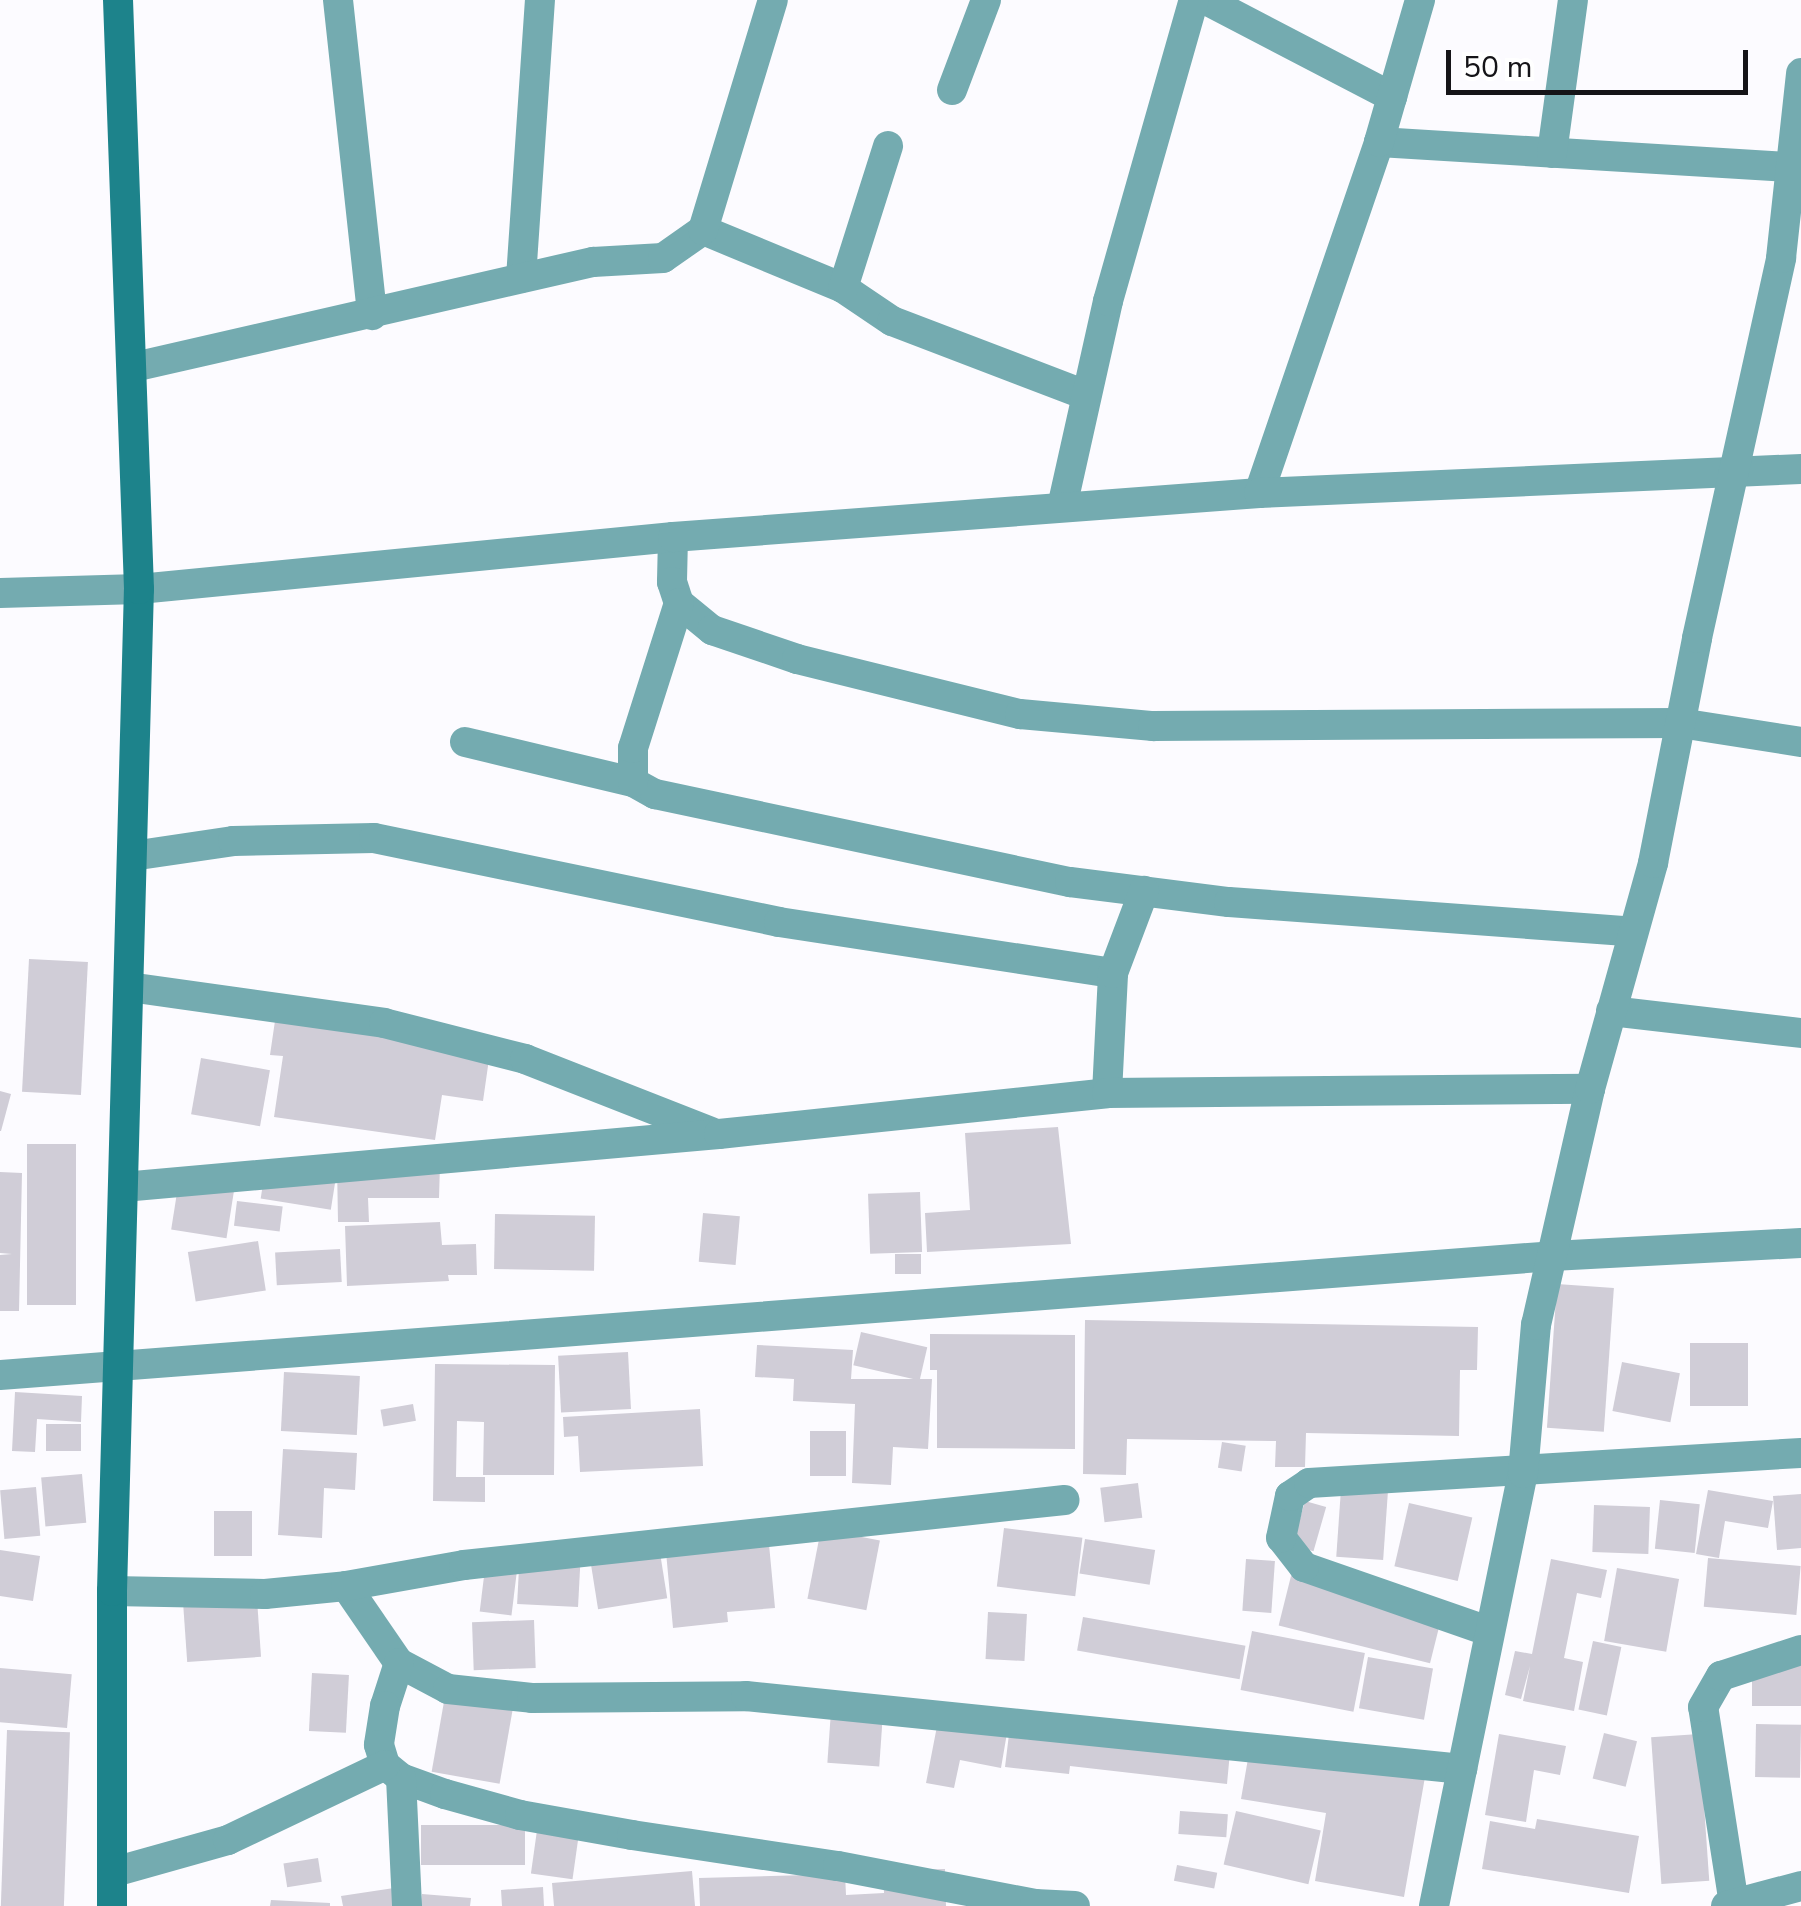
<!DOCTYPE html>
<html>
<head>
<meta charset="utf-8">
<style>
	body { margin:0 }
	#map { position:relative; width:1801px; height:1906px; overflow:hidden; background:#fcfbff; font-family:"Nunito Sans",sans-serif }
	div>[style] { position:absolute }
	[style*='--x'] { left:calc(var(--x)*1px); top:calc(var(--y)*1px); width:calc(var(--w)*1px); rotate:calc(var(--a)*1deg) }
	.building>* { inset:0; background:#d0cdd7; transform-origin:0 0 }
	.street>* { height:30px; margin:-15px; padding:0 15px; transform-origin:15px; border-radius:15px; background:#74abb0 }
	.secondary>* { height:30px; margin:-15px; padding:0 15px; transform-origin:15px; border-radius:15px; background:#1d838b }
	span { translate:-50% -50%; white-space:nowrap; text-align:center; line-height:1.15; -webkit-text-stroke:9px #fff; paint-order:stroke }
	.scale { position:absolute; left:1446px; top:50px; width:302px; height:45px; box-sizing:border-box; border:5px solid #151418; border-top:0; padding-left:12px; font-size:30px; line-height:35px; white-space:nowrap; color:#151418; -webkit-text-stroke:8px #fff; paint-order:stroke }
</style>
</head>
<body>
<div id="map">
	<div class="building">
		<i style="left:29px;top:959px;width:59px;height:133px;rotate:3deg"></i>
		<i style="clip-path:polygon(276px 1014px,491px 1045px,483px 1101px,442px 1095px,435px 1140px,274px 1117px,283px 1056px,270px 1055px)"></i>
		<i style="left:201px;top:1058px;width:70px;height:57px;rotate:10deg"></i>
		<i style="clip-path:polygon(0 1091px,11px 1094px,1px 1131px,0 1131px)"></i>
		<i style="clip-path:polygon(1058px 1127px,1071px 1244px,927px 1252px,925px 1213px,970px 1210px,965px 1133px)"></i>
		<i style="left:27px;top:1144px;width:49px;height:161px"></i>
		<i style="left:266px;top:1165px;width:71px;height:34px;rotate:9deg"></i>
		<i style="clip-path:polygon(337px 1165px,440px 1165px,439px 1198px,368px 1198px,369px 1222px,338px 1222px)"></i>
		<i style="clip-path:polygon(0 1172px,22px 1173px,19px 1311px,0 1311px,0 1255px,12px 1254px,0 1253px)"></i>
		<i style="left:179px;top:1180px;width:56px;height:50px;rotate:9deg"></i>
		<i style="left:920px;top:1192px;width:60px;height:52px;rotate:88deg"></i>
		<i style="left:237px;top:1201px;width:46px;height:25px;rotate:7deg"></i>
		<i style="left:703px;top:1213px;width:37px;height:49px;rotate:5deg"></i>
		<i style="left:495px;top:1214px;width:100px;height:55px;rotate:1deg"></i>
		<i style="clip-path:polygon(440px 1222px,442px 1245px,476px 1244px,477px 1275px,448px 1275px,449px 1281px,347px 1286px,345px 1226px)"></i>
		<i style="left:258px;top:1241px;width:50px;height:71px;rotate:81deg"></i>
		<i style="left:340px;top:1249px;width:33px;height:65px;rotate:87deg"></i>
		<i style="left:895px;top:1254px;width:26px;height:20px"></i>
		<i style="left:1557px;top:1284px;width:57px;height:144px;rotate:4deg"></i>
		<i style="clip-path:polygon(1085px 1320px,1478px 1327px,1477px 1370px,1460px 1370px,1459px 1436px,1306px 1433px,1305px 1467px,1275px 1467px,1276px 1441px,1127px 1439px,1126px 1475px,1083px 1474px)"></i>
		<i style="left:861px;top:1332px;width:68px;height:34px;rotate:13deg"></i>
		<i style="clip-path:polygon(930px 1334px,1075px 1335px,1075px 1449px,937px 1448px,937px 1370px,930px 1370px)"></i>
		<i style="left:1690px;top:1343px;width:58px;height:63px"></i>
		<i style="clip-path:polygon(757px 1345px,853px 1350px,851px 1379px,932px 1379px,928px 1449px,893px 1447px,891px 1485px,852px 1483px,855px 1404px,793px 1401px,794px 1379px,755px 1377px)"></i>
		<i style="left:628px;top:1352px;width:57px;height:70px;rotate:87deg"></i>
		<i style="left:1622px;top:1362px;width:59px;height:50px;rotate:11deg"></i>
		<i style="clip-path:polygon(435px 1364px,555px 1365px,554px 1475px,483px 1475px,484px 1422px,457px 1421px,456px 1477px,485px 1477px,485px 1502px,433px 1501px)"></i>
		<i style="left:284px;top:1372px;width:76px;height:59px;rotate:3deg"></i>
		<i style="clip-path:polygon(15px 1392px,82px 1396px,81px 1422px,37px 1419px,35px 1452px,12px 1451px)"></i>
		<i style="left:413px;top:1404px;width:17px;height:33px;rotate:80deg"></i>
		<i style="clip-path:polygon(700px 1409px,703px 1466px,580px 1472px,578px 1436px,564px 1437px,563px 1417px)"></i>
		<i style="left:81px;top:1424px;width:27px;height:35px;rotate:90deg"></i>
		<i style="left:810px;top:1431px;width:36px;height:45px"></i>
		<i style="left:1222px;top:1442px;width:24px;height:26px;rotate:9deg"></i>
		<i style="clip-path:polygon(283px 1449px,357px 1453px,355px 1490px,324px 1488px,322px 1538px,278px 1535px)"></i>
		<i style="left:82px;top:1474px;width:49px;height:41px;rotate:85deg"></i>
		<i style="left:1138px;top:1483px;width:35px;height:38px;rotate:83deg"></i>
		<i style="left:36px;top:1487px;width:49px;height:36px;rotate:85deg"></i>
		<i style="left:1341px;top:1489px;width:47px;height:68px;rotate:4deg"></i>
		<i style="clip-path:polygon(1708px 1490px,1773px 1501px,1768px 1528px,1725px 1521px,1719px 1558px,1696px 1554px)"></i>
		<i style="clip-path:polygon(1801px 1494px,1801px 1548px,1777px 1550px,1773px 1496px)"></i>
		<i style="left:1660px;top:1500px;width:40px;height:49px;rotate:6deg"></i>
		<i style="left:1305px;top:1501px;width:22px;height:46px;rotate:16deg"></i>
		<i style="left:1409px;top:1503px;width:65px;height:65px;rotate:13deg"></i>
		<i style="left:1594px;top:1505px;width:56px;height:47px;rotate:2deg"></i>
		<i style="left:252px;top:1511px;width:45px;height:38px;rotate:90deg"></i>
		<i style="clip-path:polygon(767px 1523px,775px 1608px,727px 1612px,728px 1622px,673px 1628px,666px 1552px)"></i>
		<i style="left:1004px;top:1528px;width:79px;height:59px;rotate:7deg"></i>
		<i style="left:821px;top:1529px;width:60px;height:71px;rotate:11deg"></i>
		<i style="left:1085px;top:1539px;width:71px;height:35px;rotate:9deg"></i>
		<i style="left:658px;top:1540px;width:59px;height:70px;rotate:81deg"></i>
		<i style="left:520px;top:1549px;width:61px;height:55px;rotate:3deg"></i>
		<i style="clip-path:polygon(0 1550px,40px 1556px,33px 1601px,0 1596px)"></i>
		<i style="left:487px;top:1552px;width:32px;height:60px;rotate:7deg"></i>
		<i style="left:1708px;top:1558px;width:93px;height:49px;rotate:5deg"></i>
		<i style="left:1246px;top:1559px;width:29px;height:52px;rotate:4deg"></i>
		<i style="clip-path:polygon(1551px 1559px,1607px 1570px,1601px 1598px,1577px 1593px,1564px 1658px,1583px 1662px,1574px 1711px,1523px 1701px,1530px 1666px,1521px 1699px,1505px 1695px,1515px 1651px,1532px 1654px)"></i>
		<i style="left:1617px;top:1568px;width:63px;height:74px;rotate:10deg"></i>
		<i style="left:1291px;top:1576px;width:156px;height:51px;rotate:14deg"></i>
		<i style="left:256px;top:1585px;width:72px;height:74px;rotate:86deg"></i>
		<i style="left:988px;top:1612px;width:39px;height:47px;rotate:3deg"></i>
		<i style="left:1083px;top:1617px;width:165px;height:34px;rotate:10deg"></i>
		<i style="left:534px;top:1620px;width:48px;height:62px;rotate:88deg"></i>
		<i style="left:1252px;top:1631px;width:115px;height:60px;rotate:11deg"></i>
		<i style="left:1593px;top:1641px;width:29px;height:70px;rotate:12deg"></i>
		<i style="left:1368px;top:1657px;width:66px;height:52px;rotate:10deg"></i>
		<i style="left:1801px;top:1658px;width:48px;height:49px;rotate:90deg"></i>
		<i style="left:0;top:1668px;width:72px;height:54px;rotate:5deg"></i>
		<i style="left:312px;top:1673px;width:37px;height:58px;rotate:3deg"></i>
		<i style="left:445px;top:1696px;width:69px;height:77px;rotate:10deg"></i>
		<i style="left:831px;top:1711px;width:52px;height:52px;rotate:4deg"></i>
		<i style="clip-path:polygon(938px 1721px,1007px 1733px,1001px 1768px,960px 1760px,954px 1788px,926px 1783px)"></i>
		<i style="left:1756px;top:1724px;width:45px;height:53px;rotate:1deg"></i>
		<i style="clip-path:polygon(1010px 1726px,1230px 1752px,1227px 1784px,1070px 1766px,1069px 1774px,1005px 1767px)"></i>
		<i style="left:7px;top:1730px;width:63px;height:176px;rotate:2deg"></i>
		<i style="left:1604px;top:1733px;width:34px;height:47px;rotate:14deg"></i>
		<i style="clip-path:polygon(1499px 1734px,1566px 1746px,1560px 1775px,1534px 1770px,1526px 1822px,1485px 1815px)"></i>
		<i style="left:1699px;top:1734px;width:147px;height:48px;rotate:86deg"></i>
		<i style="clip-path:polygon(1250px 1747px,1425px 1777px,1404px 1897px,1315px 1881px,1326px 1813px,1241px 1799px)"></i>
		<i style="left:1180px;top:1811px;width:48px;height:23px;rotate:4deg"></i>
		<i style="left:1236px;top:1811px;width:87px;height:55px;rotate:13deg"></i>
		<i style="left:539px;top:1816px;width:42px;height:58px;rotate:8deg"></i>
		<i style="clip-path:polygon(1537px 1819px,1639px 1836px,1629px 1893px,1482px 1869px,1490px 1821px,1535px 1829px)"></i>
		<i style="left:421px;top:1825px;width:104px;height:40px"></i>
		<i style="left:318px;top:1858px;width:24px;height:35px;rotate:81deg"></i>
		<i style="left:1177px;top:1865px;width:41px;height:16px;rotate:11deg"></i>
		<i style="clip-path:polygon(945px 1869px,946px 1906px,700px 1906px,699px 1878px,845px 1874px,846px 1895px,884px 1893px,883px 1871px)"></i>
		<i style="clip-path:polygon(692px 1871px,695px 1906px,554px 1906px,552px 1883px)"></i>
		<i style="clip-path:polygon(543px 1887px,544px 1906px,502px 1906px,501px 1890px)"></i>
		<i style="clip-path:polygon(394px 1888px,396px 1906px,343px 1906px,341px 1896px)"></i>
		<i style="clip-path:polygon(422px 1894px,471px 1898px,470px 1906px,421px 1906px)"></i>
		<i style="clip-path:polygon(271px 1900px,330px 1903px,330px 1906px,270px 1906px)"></i>
	</div>
	<div class="street">
		<i style="--x:338;--y:0;--w:317;--a:83.8"></i>
		<i style="--x:1206;--y:0;--w:210;--a:27.5"></i>
		<i style="--x:952;--y:90;--w:96;--a:-69.3"></i>
		<i style="--x:1379;--y:142;--w:423;--a:3.5"></i>
		<i style="--x:1552;--y:153;--w:154;--a:-82.2"></i>
		<i style="--x:703;--y:230;--w:152;--a:22.5"></i>
		<i style="--x:843;--y:288;--w:59;--a:34"></i>
		<i style="--x:892;--y:321;--w:208;--a:20.9"></i>
		<i style="--x:521;--y:278;--w:279;--a:-86.1"></i>
		<i style="--x:843;--y:288;--w:149;--a:-72.4"></i>
		<i style="--x:134;--y:367;--w:471;--a:-12.9"></i>
		<i style="--x:593;--y:262;--w:70;--a:-3.3"></i>
		<i style="--x:663;--y:258;--w:49;--a:-35"></i>
		<i style="--x:703;--y:230;--w:240;--a:-73.1"></i>
		<i style="--x:1259;--y:493;--w:371;--a:-71.1"></i>
		<i style="--x:1379;--y:142;--w:148;--a:-73.9"></i>
		<i style="--x:1062;--y:507;--w:211;--a:-77.4"></i>
		<i style="--x:1108;--y:301;--w:313;--a:-74.1"></i>
		<i style="--x:673;--y:537;--w:45;--a:91.3"></i>
		<i style="--x:672;--y:582;--w:22;--a:72"></i>
		<i style="--x:679;--y:603;--w:43;--a:39.3"></i>
		<i style="--x:712;--y:630;--w:90;--a:18.8"></i>
		<i style="--x:797;--y:659;--w:230;--a:13.9"></i>
		<i style="--x:1020;--y:714;--w:134;--a:5.2"></i>
		<i style="--x:1153;--y:726;--w:527;--a:-0.33"></i>
		<i style="--x:1680;--y:723;--w:122;--a:8.9"></i>
		<i style="--x:0;--y:593;--w:139;--a:-1.6"></i>
		<i style="--x:139;--y:589;--w:537;--a:-5.56"></i>
		<i style="--x:673;--y:537;--w:588;--a:-4.29"></i>
		<i style="--x:1259;--y:493;--w:543;--a:-2.54"></i>
		<i style="--x:465;--y:742;--w:173;--a:13.4"></i>
		<i style="--x:633;--y:782;--w:25;--a:29"></i>
		<i style="--x:655;--y:794;--w:424;--a:12"></i>
		<i style="--x:1070;--y:882;--w:160;--a:7.2"></i>
		<i style="--x:1229;--y:902;--w:405;--a:4.2"></i>
		<i style="--x:633;--y:782;--w:34;--a:-90"></i>
		<i style="--x:633;--y:748;--w:152;--a:-72.4"></i>
		<i style="--x:132;--y:856;--w:102;--a:-8.4"></i>
		<i style="--x:233;--y:841;--w:141;--a:-1.2"></i>
		<i style="--x:374;--y:838;--w:414;--a:11.7"></i>
		<i style="--x:779;--y:922;--w:338;--a:8.7"></i>
		<i style="--x:129;--y:987;--w:258;--a:8"></i>
		<i style="--x:384;--y:1023;--w:146;--a:14.3"></i>
		<i style="--x:525;--y:1059;--w:200;--a:21.4"></i>
		<i style="--x:1611;--y:1011;--w:191;--a:6.6"></i>
		<i style="--x:1107;--y:1093;--w:120;--a:-87.1"></i>
		<i style="--x:1113;--y:973;--w:88;--a:-69.3"></i>
		<i style="--x:123;--y:1187;--w:598;--a:-5.08"></i>
		<i style="--x:719;--y:1134;--w:390;--a:-6"></i>
		<i style="--x:1107;--y:1093;--w:483;--a:-0.5"></i>
		<i style="--x:0;--y:1375;--w:1557;--a:-4.38"></i>
		<i style="--x:1552;--y:1256;--w:249;--a:-3"></i>
		<i style="--x:346;--y:1586;--w:93;--a:55.5"></i>
		<i style="--x:399;--y:1663;--w:55;--a:28"></i>
		<i style="--x:448;--y:1689;--w:84;--a:6.1"></i>
		<i style="--x:532;--y:1698;--w:214;--a:-0.5"></i>
		<i style="--x:746;--y:1696;--w:720;--a:5.82"></i>
		<i style="--x:112;--y:1591;--w:153;--a:1.1"></i>
		<i style="--x:265;--y:1594;--w:81;--a:-5.6"></i>
		<i style="--x:346;--y:1586;--w:120;--a:-10.1"></i>
		<i style="--x:464;--y:1565;--w:604;--a:-6.18"></i>
		<i style="--x:1488;--y:1631;--w:195;--a:-160.8"></i>
		<i style="--x:1304;--y:1567;--w:37;--a:-128"></i>
		<i style="--x:1281;--y:1538;--w:43;--a:-77.9"></i>
		<i style="--x:1290;--y:1496;--w:23;--a:-34"></i>
		<i style="--x:1309;--y:1483;--w:493;--a:-3.5"></i>
		<i style="--x:399;--y:1663;--w:45;--a:108"></i>
		<i style="--x:385;--y:1706;--w:39;--a:99"></i>
		<i style="--x:379;--y:1745;--w:21;--a:73"></i>
		<i style="--x:385;--y:1765;--w:21;--a:39"></i>
		<i style="--x:401;--y:1778;--w:47;--a:20"></i>
		<i style="--x:445;--y:1794;--w:78;--a:15.6"></i>
		<i style="--x:520;--y:1815;--w:114;--a:10.1"></i>
		<i style="--x:632;--y:1835;--w:208;--a:8.6"></i>
		<i style="--x:838;--y:1866;--w:201;--a:10.9"></i>
		<i style="--x:1035;--y:1904;--w:40;--a:2.9"></i>
		<i style="--x:401;--y:1778;--w:128;--a:87.3"></i>
		<i style="--x:114;--y:1872;--w:118;--a:-15.7"></i>
		<i style="--x:228;--y:1840;--w:174;--a:-25.5"></i>
		<i style="--x:1734;--y:1904;--w:199;--a:-98.9"></i>
		<i style="--x:1703;--y:1707;--w:36;--a:-60"></i>
		<i style="--x:1721;--y:1676;--w:84;--a:-18"></i>
		<i style="--x:1434;--y:1906;--w:442;--a:-78.4"></i>
		<i style="--x:1523;--y:1473;--w:149;--a:-85"></i>
		<i style="--x:1536;--y:1325;--w:242;--a:-77.1"></i>
		<i style="--x:1590;--y:1089;--w:235;--a:-74.4"></i>
		<i style="--x:1653;--y:863;--w:229;--a:-78.9"></i>
		<i style="--x:1697;--y:638;--w:389;--a:-77.5"></i>
		<i style="--x:1781;--y:258;--w:186;--a:-83.8"></i>
		<i style="--x:1726;--y:1906;--w:78;--a:-14.9"></i>
	</div>
	<div class="secondary">
		<i style="--x:112;--y:1906;--w:315;--a:-90"></i>
		<i style="--x:112;--y:1591;--w:1002;--a:-88.46"></i>
		<i style="--x:139;--y:589;--w:589;--a:-92.04"></i>
	</div>
	<div class="scale">50 m</div>
</div>
</body>
</html>
